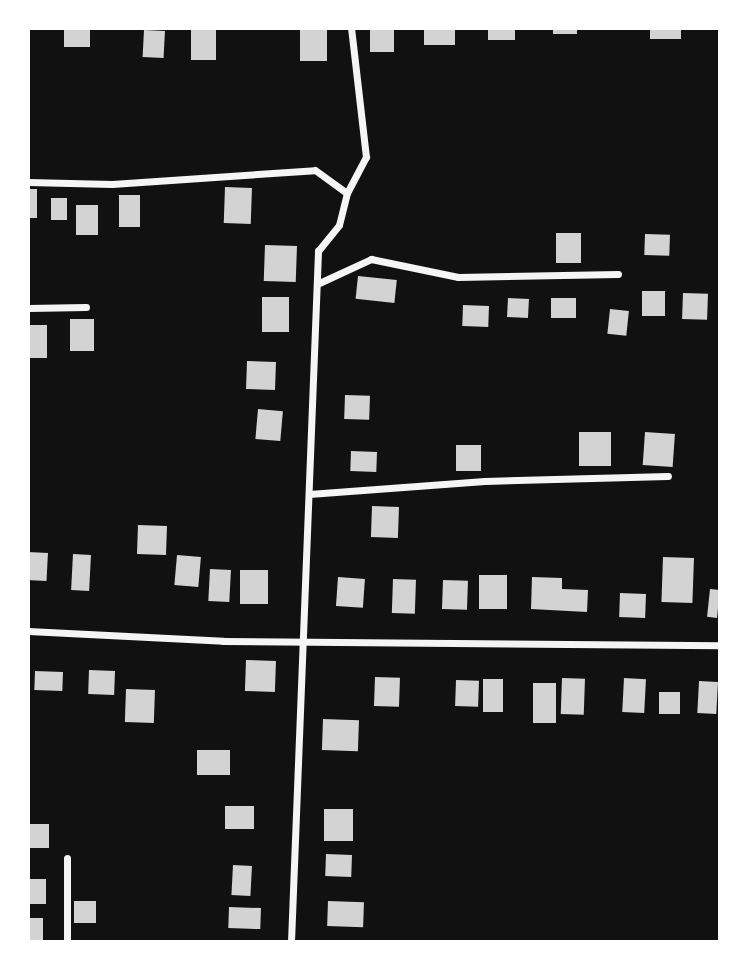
<!DOCTYPE html>
<html>
<head>
<meta charset="utf-8">
<style>
	body { margin:0 }
	#map { position:relative; width:748px; height:970px; overflow:hidden; background:#111; font-family:"Roboto Condensed",sans-serif }
	div>[style] { position:absolute }
	[style*='--x'] { left:calc(var(--x)*1px); top:calc(var(--y)*1px); width:calc(var(--w)*1px); rotate:calc(var(--a)*1deg) }
	.building>* { inset:0; background:#d3d3d3; transform-origin:0 0 }
	.minor>* { height:7px; margin:-3.5px; padding:0 3.5px; transform-origin:3.5px; border-radius:3.5px; background:#f5f5f5 }
	span { translate:-50% -50%; white-space:nowrap; text-align:center; line-height:1.15; -webkit-text-stroke:6px #fff; paint-order:stroke }
	.frame { position:absolute; inset:0; border:30px solid #fff; pointer-events:none }
</style>
</head>
<body>
<div id="map">
	<div class="building">
		<i style="left:64px;top:28px;width:26px;height:19px"></i>
		<i style="left:191px;top:28px;width:25px;height:32px"></i>
		<i style="left:300px;top:28px;width:27px;height:33px"></i>
		<i style="left:370px;top:28px;width:24px;height:24px"></i>
		<i style="left:424px;top:28px;width:31px;height:17px"></i>
		<i style="left:488px;top:28px;width:27px;height:12px"></i>
		<i style="left:553px;top:28px;width:24px;height:6px"></i>
		<i style="left:650px;top:28px;width:31px;height:11px"></i>
		<i style="left:144px;top:30px;width:21px;height:27px;rotate:3deg"></i>
		<i style="left:225px;top:187px;width:27px;height:36px;rotate:2deg"></i>
		<i style="left:28px;top:189px;width:9px;height:29px"></i>
		<i style="left:119px;top:195px;width:21px;height:32px"></i>
		<i style="left:51px;top:198px;width:16px;height:22px"></i>
		<i style="left:76px;top:205px;width:22px;height:30px"></i>
		<i style="left:556px;top:233px;width:25px;height:30px"></i>
		<i style="left:645px;top:234px;width:25px;height:21px;rotate:2deg"></i>
		<i style="left:265px;top:245px;width:32px;height:36px;rotate:2deg"></i>
		<i style="left:358px;top:276px;width:39px;height:23px;rotate:6deg"></i>
		<i style="left:642px;top:291px;width:23px;height:25px"></i>
		<i style="left:683px;top:293px;width:25px;height:26px;rotate:2deg"></i>
		<i style="left:262px;top:297px;width:27px;height:35px"></i>
		<i style="left:508px;top:298px;width:21px;height:19px;rotate:3deg"></i>
		<i style="left:551px;top:298px;width:25px;height:20px"></i>
		<i style="left:463px;top:305px;width:26px;height:21px;rotate:2deg"></i>
		<i style="left:610px;top:309px;width:19px;height:25px;rotate:6deg"></i>
		<i style="left:70px;top:319px;width:24px;height:32px"></i>
		<i style="left:29px;top:325px;width:18px;height:33px"></i>
		<i style="left:247px;top:361px;width:29px;height:28px;rotate:2deg"></i>
		<i style="left:345px;top:395px;width:25px;height:24px;rotate:2deg"></i>
		<i style="left:258px;top:409px;width:25px;height:30px;rotate:5deg"></i>
		<i style="left:579px;top:432px;width:32px;height:34px"></i>
		<i style="left:645px;top:432px;width:30px;height:33px;rotate:4deg"></i>
		<i style="left:456px;top:445px;width:25px;height:26px"></i>
		<i style="left:351px;top:451px;width:26px;height:20px;rotate:2deg"></i>
		<i style="left:372px;top:506px;width:27px;height:31px;rotate:2deg"></i>
		<i style="left:138px;top:525px;width:29px;height:29px;rotate:2deg"></i>
		<i style="left:28px;top:552px;width:20px;height:28px;rotate:3deg"></i>
		<i style="left:73px;top:554px;width:18px;height:36px;rotate:3deg"></i>
		<i style="left:177px;top:555px;width:24px;height:30px;rotate:5deg"></i>
		<i style="left:663px;top:557px;width:31px;height:45px;rotate:2deg"></i>
		<i style="left:210px;top:569px;width:21px;height:32px;rotate:3deg"></i>
		<i style="left:240px;top:570px;width:28px;height:34px"></i>
		<i style="left:479px;top:575px;width:28px;height:34px"></i>
		<i style="left:338px;top:577px;width:27px;height:29px;rotate:4deg"></i>
		<i style="clip-path:polygon(532px 577px,562px 578px,562px 589px,588px 590px,587px 612px,531px 609px)"></i>
		<i style="left:393px;top:579px;width:23px;height:34px;rotate:2deg"></i>
		<i style="left:443px;top:580px;width:25px;height:29px;rotate:2deg"></i>
		<i style="left:710px;top:589px;width:10px;height:28px;rotate:6deg"></i>
		<i style="left:620px;top:593px;width:26px;height:24px;rotate:2deg"></i>
		<i style="left:246px;top:660px;width:30px;height:31px;rotate:2deg"></i>
		<i style="left:89px;top:670px;width:26px;height:24px;rotate:2deg"></i>
		<i style="left:35px;top:671px;width:28px;height:19px;rotate:2deg"></i>
		<i style="left:375px;top:677px;width:25px;height:29px;rotate:2deg"></i>
		<i style="left:562px;top:678px;width:23px;height:36px;rotate:2deg"></i>
		<i style="left:624px;top:678px;width:22px;height:34px;rotate:3deg"></i>
		<i style="left:483px;top:679px;width:20px;height:33px"></i>
		<i style="left:456px;top:680px;width:23px;height:26px;rotate:2deg"></i>
		<i style="left:699px;top:681px;width:19px;height:32px;rotate:3deg"></i>
		<i style="left:533px;top:683px;width:23px;height:40px"></i>
		<i style="left:126px;top:689px;width:29px;height:33px;rotate:2deg"></i>
		<i style="left:659px;top:692px;width:21px;height:22px"></i>
		<i style="left:323px;top:719px;width:36px;height:31px;rotate:2deg"></i>
		<i style="left:197px;top:750px;width:33px;height:25px"></i>
		<i style="left:225px;top:806px;width:29px;height:23px"></i>
		<i style="left:324px;top:809px;width:29px;height:32px"></i>
		<i style="left:28px;top:824px;width:21px;height:24px"></i>
		<i style="left:326px;top:854px;width:26px;height:22px;rotate:2deg"></i>
		<i style="left:233px;top:865px;width:19px;height:30px;rotate:3deg"></i>
		<i style="left:28px;top:879px;width:18px;height:25px"></i>
		<i style="left:74px;top:901px;width:22px;height:22px"></i>
		<i style="left:328px;top:901px;width:36px;height:25px;rotate:2deg"></i>
		<i style="left:229px;top:907px;width:32px;height:21px;rotate:2deg"></i>
		<i style="left:28px;top:918px;width:15px;height:24px"></i>
	</div>
	<div class="minor">
		<i style="--x:28;--y:182;--w:84;--a:1.4"></i>
		<i style="--x:112;--y:184;--w:203;--a:-3.9"></i>
		<i style="--x:315;--y:170;--w:39;--a:36"></i>
		<i style="--x:317;--y:284;--w:60;--a:-24.8"></i>
		<i style="--x:371;--y:259;--w:89;--a:11.7"></i>
		<i style="--x:458;--y:277;--w:160;--a:-1.1"></i>
		<i style="--x:28;--y:308;--w:58;--a:-1"></i>
		<i style="--x:309;--y:494;--w:176;--a:-4.2"></i>
		<i style="--x:485;--y:481;--w:183;--a:-1.6"></i>
		<i style="--x:28;--y:631;--w:195;--a:2.9"></i>
		<i style="--x:223;--y:641;--w:497;--a:0.5"></i>
		<i style="--x:67;--y:942;--w:84;--a:-90"></i>
		<i style="--x:291;--y:942;--w:692;--a:-87.76"></i>
		<i style="--x:318;--y:251;--w:33;--a:-51"></i>
		<i style="--x:339;--y:225;--w:33;--a:-76"></i>
		<i style="--x:347;--y:193;--w:41;--a:-62.2"></i>
		<i style="--x:366;--y:157;--w:130;--a:-96.6"></i>
	</div>
	<div class="frame"></div>
</div>
</body>
</html>
